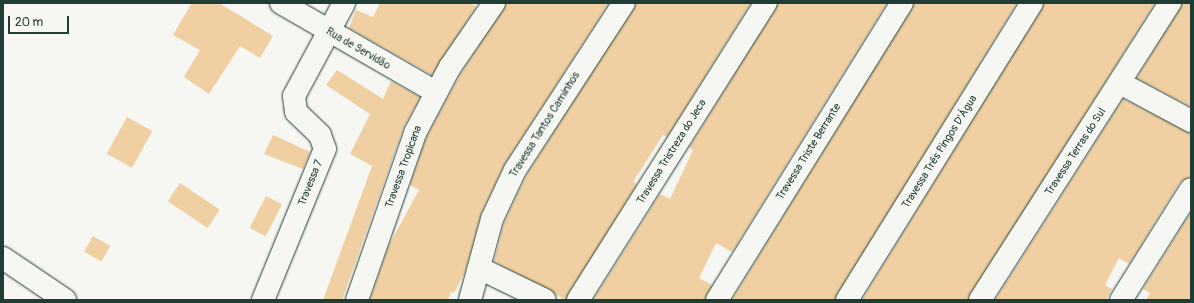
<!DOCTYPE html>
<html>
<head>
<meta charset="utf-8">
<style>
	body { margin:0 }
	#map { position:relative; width:1194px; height:303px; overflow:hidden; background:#f6f6f2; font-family:Pangolin,sans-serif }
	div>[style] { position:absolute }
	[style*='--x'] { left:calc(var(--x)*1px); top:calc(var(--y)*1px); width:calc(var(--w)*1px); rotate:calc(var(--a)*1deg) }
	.building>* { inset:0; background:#f0d0a2; transform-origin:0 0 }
	.roads { filter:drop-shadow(0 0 1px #1f3d34) drop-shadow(0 0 1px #1f3d34) }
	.minor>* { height:22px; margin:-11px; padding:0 11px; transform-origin:11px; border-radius:11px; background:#f6f6f2 }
	.secondary>* { height:22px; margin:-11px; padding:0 11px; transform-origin:11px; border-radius:11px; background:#f6f6f2 }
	span { translate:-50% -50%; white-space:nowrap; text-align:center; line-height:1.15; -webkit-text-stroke:3px #f6f6f2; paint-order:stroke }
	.street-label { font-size:11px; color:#1f3d34 }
	.frame { position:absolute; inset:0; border:4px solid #1f3d34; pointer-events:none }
	.scale { position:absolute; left:8px; top:16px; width:61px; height:18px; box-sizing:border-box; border:2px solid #1f3d34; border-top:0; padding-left:5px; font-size:12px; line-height:14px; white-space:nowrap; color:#1f3d34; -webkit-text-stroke:3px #f6f6f2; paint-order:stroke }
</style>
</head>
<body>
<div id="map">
	<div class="building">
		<i style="clip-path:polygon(192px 3px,219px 3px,273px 36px,260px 58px,240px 46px,209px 94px,184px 77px,200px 50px,173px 35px)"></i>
		<i style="clip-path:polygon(380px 3px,471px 3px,476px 7px,432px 75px,349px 28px,356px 10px,373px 17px)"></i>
		<i style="clip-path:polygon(506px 3px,609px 3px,504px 165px,481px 214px,465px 272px,454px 293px,451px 292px,448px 300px,370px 300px,389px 245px,419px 190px,410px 185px,426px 138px,461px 73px)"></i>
		<i style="clip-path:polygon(636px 3px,751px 3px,667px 137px,663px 135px,633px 182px,637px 184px,566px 300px,494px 261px,504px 223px,526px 176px)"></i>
		<i style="clip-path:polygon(778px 3px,887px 3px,732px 252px,716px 243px,699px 278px,712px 285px,705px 300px,593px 300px,660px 194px,670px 199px,693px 150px,689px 148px)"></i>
		<i style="clip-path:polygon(914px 3px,1017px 3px,835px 300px,732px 300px)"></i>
		<i style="clip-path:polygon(1044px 3px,1155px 3px,968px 300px,862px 300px)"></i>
		<i style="clip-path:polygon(1182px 3px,1191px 3px,1191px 107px,1137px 78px)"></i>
		<i style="clip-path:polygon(337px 70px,383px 99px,391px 81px,420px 97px,403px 129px,342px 300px,323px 300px,372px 166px,350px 154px,370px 114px,326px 85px)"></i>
		<i style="clip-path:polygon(1123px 99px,1191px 133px,1191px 177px,1180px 182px,1129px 264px,1119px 258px,1105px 285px,1112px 289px,1106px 300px,995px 300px)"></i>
		<i style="left:127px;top:117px;width:29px;height:42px;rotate:29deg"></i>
		<i style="clip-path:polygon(273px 135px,310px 152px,303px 169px,264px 154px)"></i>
		<i style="left:180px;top:183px;width:48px;height:22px;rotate:34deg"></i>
		<i style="left:266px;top:196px;width:18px;height:36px;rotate:27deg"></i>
		<i style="clip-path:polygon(1191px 212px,1191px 300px,1146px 300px,1150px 293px,1143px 289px)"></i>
		<i style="left:93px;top:236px;width:20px;height:18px;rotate:30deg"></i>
	</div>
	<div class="roads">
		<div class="minor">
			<i style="--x:281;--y:3;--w:179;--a:29.9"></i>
			<i style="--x:1120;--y:83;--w:81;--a:28.2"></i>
			<i style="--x:479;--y:268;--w:73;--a:25.9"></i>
			<i style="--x:263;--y:300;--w:163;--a:-67.7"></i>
			<i style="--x:325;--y:149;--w:15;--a:-110"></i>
			<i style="--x:320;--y:135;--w:33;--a:-136"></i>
			<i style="--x:296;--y:112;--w:16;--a:-97"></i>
			<i style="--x:294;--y:96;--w:106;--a:-61.7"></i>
			<i style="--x:357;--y:300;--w:177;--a:-70.8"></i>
			<i style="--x:415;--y:133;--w:75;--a:-62.1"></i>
			<i style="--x:450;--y:67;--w:78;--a:-55.5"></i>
			<i style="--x:470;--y:300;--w:84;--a:-74.8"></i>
			<i style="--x:492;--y:219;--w:54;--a:-64.9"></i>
			<i style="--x:515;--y:170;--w:199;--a:-56.9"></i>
			<i style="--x:578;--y:300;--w:352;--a:-57.7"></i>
			<i style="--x:717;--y:300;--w:350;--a:-58.1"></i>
			<i style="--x:847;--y:300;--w:350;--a:-58.1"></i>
			<i style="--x:980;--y:300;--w:353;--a:-57.4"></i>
			<i style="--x:1121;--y:300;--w:131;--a:-57.8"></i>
		</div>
		<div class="secondary">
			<i style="--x:3;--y:258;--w:75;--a:34.1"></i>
		</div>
	</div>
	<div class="street-label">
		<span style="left:358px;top:49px;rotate:30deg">Rua de Servidão</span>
		<span style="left:545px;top:125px;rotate:-58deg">Travessa Tantos Caminhos</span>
		<span style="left:672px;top:152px;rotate:-58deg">Travessa Tristreza do Jeca</span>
		<span style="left:809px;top:152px;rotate:-58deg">Travessa Triste Berrante</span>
		<span style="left:940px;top:152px;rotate:-58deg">Travessa Três Pingos D'Água</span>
		<span style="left:1076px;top:152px;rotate:-57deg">Travessa Terras do Sul</span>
		<span style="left:404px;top:167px;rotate:-70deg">Travessa Tropicana</span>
		<span style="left:311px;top:183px;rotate:-68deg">Travessa 7</span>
	</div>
	<div class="frame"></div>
	<div class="scale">20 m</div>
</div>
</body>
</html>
